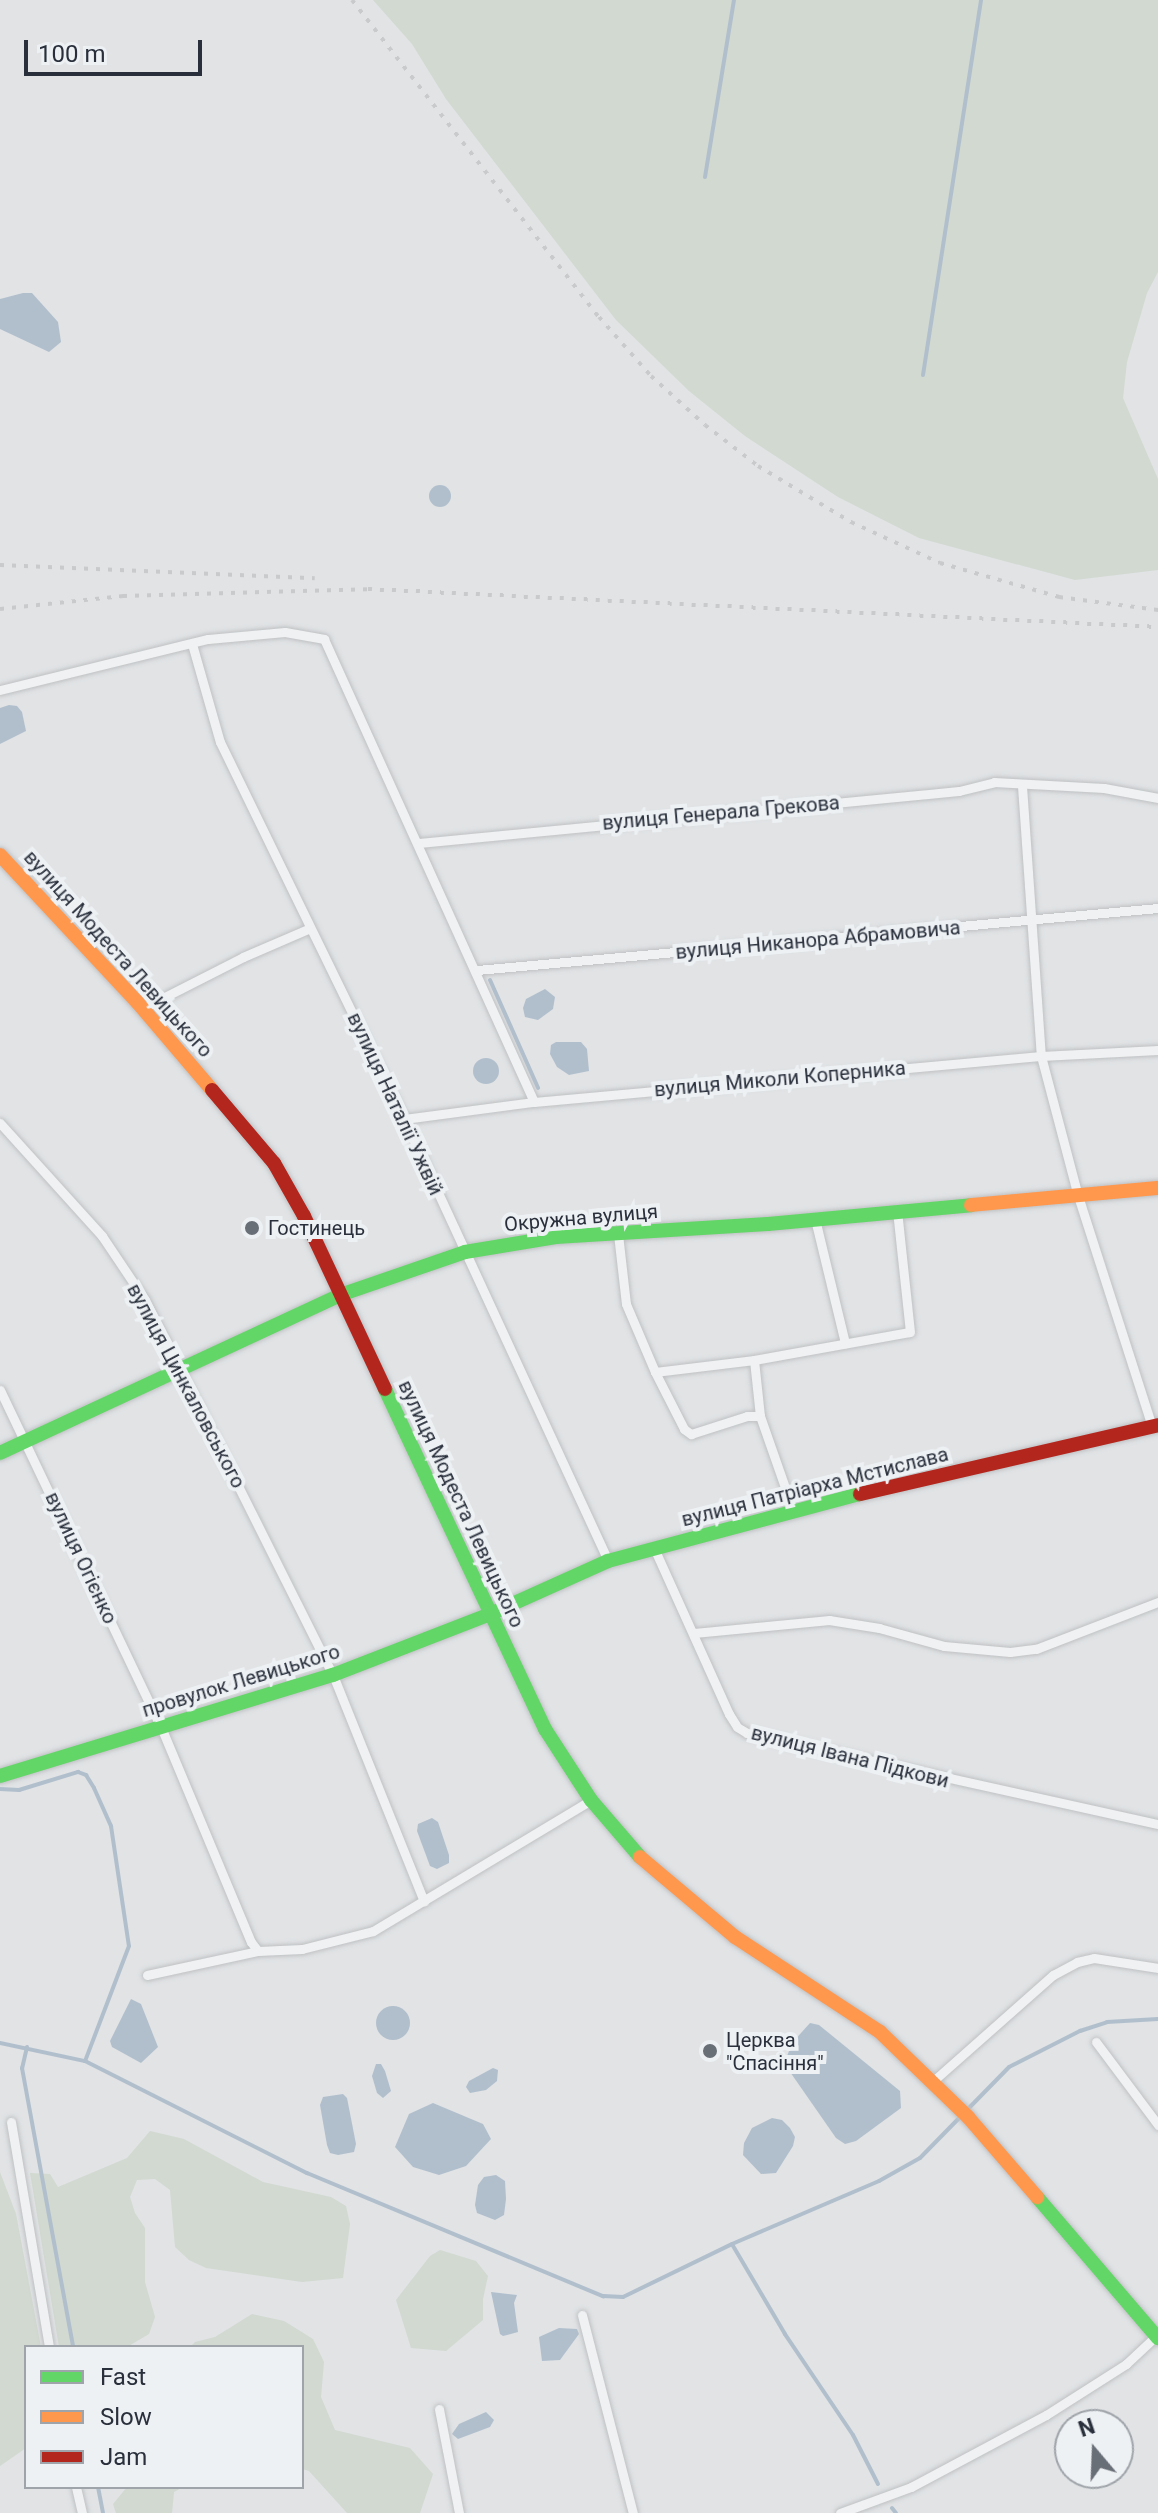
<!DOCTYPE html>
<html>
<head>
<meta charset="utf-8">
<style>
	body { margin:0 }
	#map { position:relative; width:1158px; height:2513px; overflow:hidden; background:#e1e3e5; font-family:Roboto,sans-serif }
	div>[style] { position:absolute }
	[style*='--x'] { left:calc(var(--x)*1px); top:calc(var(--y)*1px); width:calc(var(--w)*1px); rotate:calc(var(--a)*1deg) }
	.green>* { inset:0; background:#d2d9d1 }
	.water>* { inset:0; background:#b1bfcd }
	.round { border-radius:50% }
	.stream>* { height:4px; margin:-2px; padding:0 2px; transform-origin:2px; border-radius:2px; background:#b1bfcd }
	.roads { filter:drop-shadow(0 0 2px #bfc1c3) drop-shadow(0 0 2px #bfc1c3) }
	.street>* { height:9px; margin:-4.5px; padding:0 4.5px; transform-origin:4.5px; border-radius:4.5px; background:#eff1f2 }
	.fast>* { height:14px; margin:-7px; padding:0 7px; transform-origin:7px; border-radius:7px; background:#63d668 }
	.slow>* { height:14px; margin:-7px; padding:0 7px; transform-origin:7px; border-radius:7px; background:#ff974d }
	.jam>* { height:14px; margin:-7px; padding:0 7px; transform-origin:7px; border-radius:7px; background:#b3261e }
	.rail>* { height:4px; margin-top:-2px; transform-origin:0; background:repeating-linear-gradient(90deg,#c9cacc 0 4px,transparent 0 12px) }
	.dots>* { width:22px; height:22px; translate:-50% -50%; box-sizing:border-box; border:4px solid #eef1f4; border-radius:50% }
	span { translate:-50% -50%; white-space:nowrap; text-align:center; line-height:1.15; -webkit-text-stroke:8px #eef1f4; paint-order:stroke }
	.street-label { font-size:20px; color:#29303c }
	.poi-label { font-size:20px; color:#29303c }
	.left { translate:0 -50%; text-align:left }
	.legend { position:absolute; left:24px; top:2345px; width:280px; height:144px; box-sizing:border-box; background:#eef1f4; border:2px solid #9fa4aa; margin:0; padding:10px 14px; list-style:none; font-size:24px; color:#29303c }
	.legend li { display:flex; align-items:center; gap:16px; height:40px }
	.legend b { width:40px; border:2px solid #9fa4aa }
	.north { position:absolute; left:1054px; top:2409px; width:80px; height:80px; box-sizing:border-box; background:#eef1f4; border:2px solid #9fa4aa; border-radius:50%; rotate:341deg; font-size:22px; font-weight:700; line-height:32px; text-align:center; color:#29303c }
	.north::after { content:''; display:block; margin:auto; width:28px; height:36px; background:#696f77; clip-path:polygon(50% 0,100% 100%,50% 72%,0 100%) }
	.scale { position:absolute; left:24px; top:40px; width:178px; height:36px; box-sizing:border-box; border:4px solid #29303c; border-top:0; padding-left:10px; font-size:24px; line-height:28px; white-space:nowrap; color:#29303c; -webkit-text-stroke:6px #eef1f4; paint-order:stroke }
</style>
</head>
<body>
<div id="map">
	<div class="green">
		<i style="clip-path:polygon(373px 0,1158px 0,1158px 272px,1147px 293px,1127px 362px,1123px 398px,1158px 479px,1158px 570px,1075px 580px,919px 538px,838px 497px,745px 436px,689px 391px,616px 320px,446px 99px,412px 44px)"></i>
		<i style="clip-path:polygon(150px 2131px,184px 2139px,263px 2182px,331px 2197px,346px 2206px,350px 2224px,343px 2278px,302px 2282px,206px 2268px,189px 2260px,175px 2247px,170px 2190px,155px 2179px,137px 2180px,130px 2197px,135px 2213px,145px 2228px,145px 2282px,155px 2317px,149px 2334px,127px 2347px,59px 2347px,30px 2173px,50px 2174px,58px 2187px,127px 2158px)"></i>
		<i style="clip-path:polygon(0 2172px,16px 2214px,41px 2347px,26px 2347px,26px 2448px,0 2466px)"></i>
		<i style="clip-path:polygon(440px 2250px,476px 2261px,488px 2276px,483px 2299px,483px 2320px,446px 2351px,411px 2348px,396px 2300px,430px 2256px)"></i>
		<i style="clip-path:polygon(252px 2314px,284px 2321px,313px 2339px,324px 2362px,321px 2397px,335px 2430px,410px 2448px,433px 2474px,420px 2513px,347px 2513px,309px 2471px,302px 2469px,302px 2347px,190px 2347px,195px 2342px,215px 2337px)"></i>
		<i style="clip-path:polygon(127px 2487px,183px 2487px,174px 2492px,172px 2513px,116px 2513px,113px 2504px)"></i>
	</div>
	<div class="water">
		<i style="clip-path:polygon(23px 293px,32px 293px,58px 322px,61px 342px,49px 352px,0 329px,0 299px)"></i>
		<i class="round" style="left:429px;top:485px;width:22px;height:22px"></i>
		<i style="clip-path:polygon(9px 705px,17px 706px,22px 712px,26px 731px,0 744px,0 708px)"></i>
		<i style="clip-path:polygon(545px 989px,555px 997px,553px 1009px,538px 1020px,525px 1017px,523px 1008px,526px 999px)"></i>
		<i style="clip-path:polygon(556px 1042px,581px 1042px,587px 1049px,589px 1071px,569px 1075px,557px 1067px,550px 1054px,551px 1045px)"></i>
		<i class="round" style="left:473px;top:1058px;width:26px;height:26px"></i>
		<i style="clip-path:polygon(432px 1818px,438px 1822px,449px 1855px,449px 1863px,437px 1869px,430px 1866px,417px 1831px,418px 1824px)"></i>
		<i style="clip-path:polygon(131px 1999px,141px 2004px,158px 2047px,141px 2063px,112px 2047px,110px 2041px)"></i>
		<i class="round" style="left:376px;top:2006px;width:34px;height:34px"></i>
		<i style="clip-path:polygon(810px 2023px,819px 2025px,900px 2091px,901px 2108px,856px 2141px,845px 2144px,836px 2138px,788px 2069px,786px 2059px,792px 2043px)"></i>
		<i style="clip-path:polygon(376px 2064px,381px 2064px,385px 2071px,391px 2091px,383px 2098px,377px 2093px,372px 2076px)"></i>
		<i style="clip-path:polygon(493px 2068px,498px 2070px,497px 2081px,486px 2090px,470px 2093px,466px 2087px,469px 2081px)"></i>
		<i style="clip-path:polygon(343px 2094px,347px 2098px,356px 2144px,354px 2152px,338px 2155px,330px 2153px,327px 2145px,320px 2105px,323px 2097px)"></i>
		<i style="clip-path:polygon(433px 2103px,483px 2124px,491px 2139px,466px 2166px,439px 2175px,413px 2167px,395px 2147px,409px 2114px)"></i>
		<i style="clip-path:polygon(772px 2118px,782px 2120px,790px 2128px,795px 2137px,793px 2146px,776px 2173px,761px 2174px,743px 2155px,744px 2143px,752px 2128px)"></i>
		<i style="clip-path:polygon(496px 2175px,505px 2181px,506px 2199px,504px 2215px,495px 2220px,477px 2213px,475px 2205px,478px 2185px,484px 2177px)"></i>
		<i style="clip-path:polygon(491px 2292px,517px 2295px,514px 2303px,518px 2332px,503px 2336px,500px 2334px)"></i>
		<i style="clip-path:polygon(559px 2328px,577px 2329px,579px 2334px,560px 2360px,542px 2361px,539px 2337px)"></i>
		<i style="clip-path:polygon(486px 2412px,494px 2420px,490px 2427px,458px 2439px,452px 2434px,459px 2424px)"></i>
	</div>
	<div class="stream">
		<i style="--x:705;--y:177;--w:179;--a:-80.7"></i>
		<i style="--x:923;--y:375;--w:379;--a:-81.2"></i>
		<i style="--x:490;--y:980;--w:118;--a:66"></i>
		<i style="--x:0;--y:1789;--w:19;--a:3"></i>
		<i style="--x:19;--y:1790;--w:62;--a:-17"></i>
		<i style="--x:78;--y:1772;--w:9;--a:21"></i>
		<i style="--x:86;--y:1775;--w:15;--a:58"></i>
		<i style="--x:94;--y:1788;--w:42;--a:65.9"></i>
		<i style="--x:111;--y:1826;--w:121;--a:81.5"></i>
		<i style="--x:129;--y:1946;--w:123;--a:110.9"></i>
		<i style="--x:0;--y:2043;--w:87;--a:12"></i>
		<i style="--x:85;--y:2061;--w:249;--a:26.8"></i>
		<i style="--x:307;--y:2173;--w:321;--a:22.6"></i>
		<i style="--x:603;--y:2296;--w:20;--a:3"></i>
		<i style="--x:623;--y:2297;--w:121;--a:-25.9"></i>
		<i style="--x:27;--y:2047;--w:22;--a:103"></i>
		<i style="--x:22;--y:2068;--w:284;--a:79.6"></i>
		<i style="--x:878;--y:2484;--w:55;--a:-117"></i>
		<i style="--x:853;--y:2435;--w:122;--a:-124"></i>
		<i style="--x:785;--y:2334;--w:104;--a:-120.5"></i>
		<i style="--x:732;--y:2244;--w:160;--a:-23.2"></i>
		<i style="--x:879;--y:2181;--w:47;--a:-29.3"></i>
		<i style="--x:920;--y:2158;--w:127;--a:-45.6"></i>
		<i style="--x:1009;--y:2067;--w:80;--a:-26.9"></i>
		<i style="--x:1080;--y:2031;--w:28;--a:-18"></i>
		<i style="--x:1107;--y:2022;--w:51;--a:-3.4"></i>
		<i style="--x:98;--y:2487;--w:26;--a:79"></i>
		<i style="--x:892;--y:2508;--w:6;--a:51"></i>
	</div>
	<div class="roads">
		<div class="street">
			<i style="--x:192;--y:644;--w:102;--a:74.1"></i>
			<i style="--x:220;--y:742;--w:420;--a:64"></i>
			<i style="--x:404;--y:1119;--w:487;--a:65.2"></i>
			<i style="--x:0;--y:690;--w:214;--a:-13.8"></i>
			<i style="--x:208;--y:639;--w:77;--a:-5.2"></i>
			<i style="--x:285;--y:632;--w:40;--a:10"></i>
			<i style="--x:324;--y:639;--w:508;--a:65.6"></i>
			<i style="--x:1022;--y:786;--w:271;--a:86"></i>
			<i style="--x:1041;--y:1056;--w:145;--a:75.2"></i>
			<i style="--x:1078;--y:1196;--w:243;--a:72.2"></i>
			<i style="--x:419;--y:843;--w:542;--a:-5.5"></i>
			<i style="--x:959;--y:791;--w:36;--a:-14"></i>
			<i style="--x:994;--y:782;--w:110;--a:3.1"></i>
			<i style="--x:1104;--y:788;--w:55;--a:10.5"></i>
			<i style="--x:477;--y:970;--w:684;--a:-5.2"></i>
			<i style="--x:143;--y:1008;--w:112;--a:-27"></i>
			<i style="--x:243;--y:957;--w:73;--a:-23.4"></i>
			<i style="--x:404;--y:1119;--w:131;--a:-7.5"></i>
			<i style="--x:534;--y:1102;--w:509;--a:-5.18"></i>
			<i style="--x:1041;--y:1056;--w:117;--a:-2.9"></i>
			<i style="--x:0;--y:1123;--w:152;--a:47.9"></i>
			<i style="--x:102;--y:1236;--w:77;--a:56.1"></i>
			<i style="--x:145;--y:1300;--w:419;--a:63.4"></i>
			<i style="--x:333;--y:1675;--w:244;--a:68.1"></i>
			<i style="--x:815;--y:1219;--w:128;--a:76.4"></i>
			<i style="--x:618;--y:1234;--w:70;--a:83.5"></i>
			<i style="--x:626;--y:1304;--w:74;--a:66.9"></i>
			<i style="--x:655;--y:1372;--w:100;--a:-6.9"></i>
			<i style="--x:754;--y:1360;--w:56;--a:83.9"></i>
			<i style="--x:760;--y:1416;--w:100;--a:70.7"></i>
			<i style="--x:754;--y:1360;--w:158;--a:-10.2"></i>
			<i style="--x:910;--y:1332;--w:123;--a:-96.1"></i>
			<i style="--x:655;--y:1372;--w:64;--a:63"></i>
			<i style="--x:684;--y:1429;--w:9;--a:36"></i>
			<i style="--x:691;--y:1434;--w:59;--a:-17.8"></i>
			<i style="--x:747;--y:1416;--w:13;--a:0"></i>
			<i style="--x:0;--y:1390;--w:373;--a:64.5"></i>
			<i style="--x:161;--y:1727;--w:233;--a:67.3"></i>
			<i style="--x:251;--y:1942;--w:11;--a:52"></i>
			<i style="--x:258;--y:1951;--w:44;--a:-2.6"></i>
			<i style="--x:302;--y:1949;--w:73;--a:-14.2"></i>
			<i style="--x:373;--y:1931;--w:254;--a:-31"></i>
			<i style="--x:654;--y:1548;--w:182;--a:65.7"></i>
			<i style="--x:729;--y:1714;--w:15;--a:58"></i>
			<i style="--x:737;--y:1727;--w:12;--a:31"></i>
			<i style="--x:747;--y:1733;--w:421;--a:12.5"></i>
			<i style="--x:694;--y:1633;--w:136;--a:-5.5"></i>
			<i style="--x:829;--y:1620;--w:51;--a:9.1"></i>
			<i style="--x:879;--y:1628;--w:67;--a:15.5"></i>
			<i style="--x:944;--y:1646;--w:66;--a:5.2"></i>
			<i style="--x:1010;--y:1652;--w:26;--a:-7"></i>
			<i style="--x:1036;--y:1649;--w:131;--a:-21.1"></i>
			<i style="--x:147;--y:1975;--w:114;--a:-12.2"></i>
			<i style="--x:1096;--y:2042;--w:104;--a:53.2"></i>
			<i style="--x:932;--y:2082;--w:162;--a:-41.5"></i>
			<i style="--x:1053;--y:1975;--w:27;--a:-28"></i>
			<i style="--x:1077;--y:1962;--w:17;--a:-13"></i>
			<i style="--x:1094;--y:1958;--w:65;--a:8.9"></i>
			<i style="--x:11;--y:2122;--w:228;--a:80.4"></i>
			<i style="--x:582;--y:2315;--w:204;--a:75.6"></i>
			<i style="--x:439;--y:2409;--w:106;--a:79.1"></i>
			<i style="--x:76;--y:2487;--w:27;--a:77"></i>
			<i style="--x:840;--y:2513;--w:76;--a:-20.1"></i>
			<i style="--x:911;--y:2487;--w:153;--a:-28.1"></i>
			<i style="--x:1046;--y:2415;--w:95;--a:-32.5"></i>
			<i style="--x:1126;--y:2364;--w:41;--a:-43"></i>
		</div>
		<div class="fast">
			<i style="--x:385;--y:1389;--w:376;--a:64.8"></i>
			<i style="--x:545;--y:1729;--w:85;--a:57.1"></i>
			<i style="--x:591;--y:1800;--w:75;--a:49.3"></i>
			<i style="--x:0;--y:1453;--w:375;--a:-24.9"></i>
			<i style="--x:340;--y:1295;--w:132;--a:-19"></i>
			<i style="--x:465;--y:1252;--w:92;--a:-9.4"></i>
			<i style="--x:556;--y:1237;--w:212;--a:-3.5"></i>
			<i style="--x:768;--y:1224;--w:204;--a:-5.3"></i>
			<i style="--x:0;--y:1776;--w:348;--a:-16.9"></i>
			<i style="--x:333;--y:1675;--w:168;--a:-21.2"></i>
			<i style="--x:490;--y:1614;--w:129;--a:-24.2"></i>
			<i style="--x:608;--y:1561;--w:261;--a:-14.9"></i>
			<i style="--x:1037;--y:2197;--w:186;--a:49.4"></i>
		</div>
		<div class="slow">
			<i style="--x:0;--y:855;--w:202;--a:47"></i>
			<i style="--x:138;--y:1003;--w:114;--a:49.6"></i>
			<i style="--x:971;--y:1205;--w:188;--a:-5.2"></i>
			<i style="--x:640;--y:1857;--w:124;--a:40.1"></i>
			<i style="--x:735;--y:1937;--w:173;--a:33.2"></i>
			<i style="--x:880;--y:2032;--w:122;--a:44"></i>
			<i style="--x:968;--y:2117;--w:106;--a:49.2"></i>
		</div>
		<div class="jam">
			<i style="--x:212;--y:1090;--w:96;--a:49.7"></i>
			<i style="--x:274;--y:1163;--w:61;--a:60.5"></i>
			<i style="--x:304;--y:1216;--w:191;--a:64.9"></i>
			<i style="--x:860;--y:1494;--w:306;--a:-13"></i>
		</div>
	</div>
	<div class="rail">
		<i style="--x:352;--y:0;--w:402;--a:52.1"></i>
		<i style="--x:599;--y:317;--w:79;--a:48.6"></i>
		<i style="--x:651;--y:376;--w:73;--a:42.2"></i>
		<i style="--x:705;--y:425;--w:67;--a:37.7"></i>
		<i style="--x:758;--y:466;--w:109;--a:31.1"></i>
		<i style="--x:851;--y:522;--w:98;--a:24.7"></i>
		<i style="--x:940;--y:563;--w:124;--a:15.9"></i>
		<i style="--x:1059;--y:597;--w:100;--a:7.5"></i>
		<i style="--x:0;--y:565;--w:315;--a:2.4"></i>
		<i style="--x:0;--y:609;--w:124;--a:-6"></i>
		<i style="--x:123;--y:596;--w:245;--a:-1.6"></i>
		<i style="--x:368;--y:589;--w:791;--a:2.75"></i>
	</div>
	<div class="dots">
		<i style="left:252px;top:1228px;background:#696f77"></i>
		<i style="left:710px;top:2051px;background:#696f77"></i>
	</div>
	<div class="street-label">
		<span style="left:721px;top:813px;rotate:-5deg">вулиця Генерала Грекова</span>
		<span style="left:818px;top:940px;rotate:-5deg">вулиця Никанора Абрамовича</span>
		<span style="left:118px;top:954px;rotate:48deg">вулиця Модеста Левицького</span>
		<span style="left:780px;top:1079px;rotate:-5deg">вулиця Миколи Коперника</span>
		<span style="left:395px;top:1104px;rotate:65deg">вулиця Наталії Ужвій</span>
		<span style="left:581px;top:1218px;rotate:-5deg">Окружна вулиця</span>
		<span style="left:186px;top:1386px;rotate:62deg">вулиця Цинкаловського</span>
		<span style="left:815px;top:1487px;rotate:-14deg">вулиця Патріарха Мстислава</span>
		<span style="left:461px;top:1504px;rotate:65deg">вулиця Модеста Левицького</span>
		<span style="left:81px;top:1558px;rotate:65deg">вулиця Огієнко</span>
		<span style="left:241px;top:1681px;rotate:-17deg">провулок Левицького</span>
		<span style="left:850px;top:1757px;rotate:14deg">вулиця Івана Підкови</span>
	</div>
	<div class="poi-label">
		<span class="left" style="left:268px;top:1228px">Гостинець</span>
		<span class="left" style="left:726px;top:2052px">Церква<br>"Спасіння"</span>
	</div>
	<ul class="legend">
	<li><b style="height:10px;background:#63d668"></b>Fast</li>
	<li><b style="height:10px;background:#ff974d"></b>Slow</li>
	<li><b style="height:10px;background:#b3261e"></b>Jam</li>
	</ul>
	<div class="north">N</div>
	<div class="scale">100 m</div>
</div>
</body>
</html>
